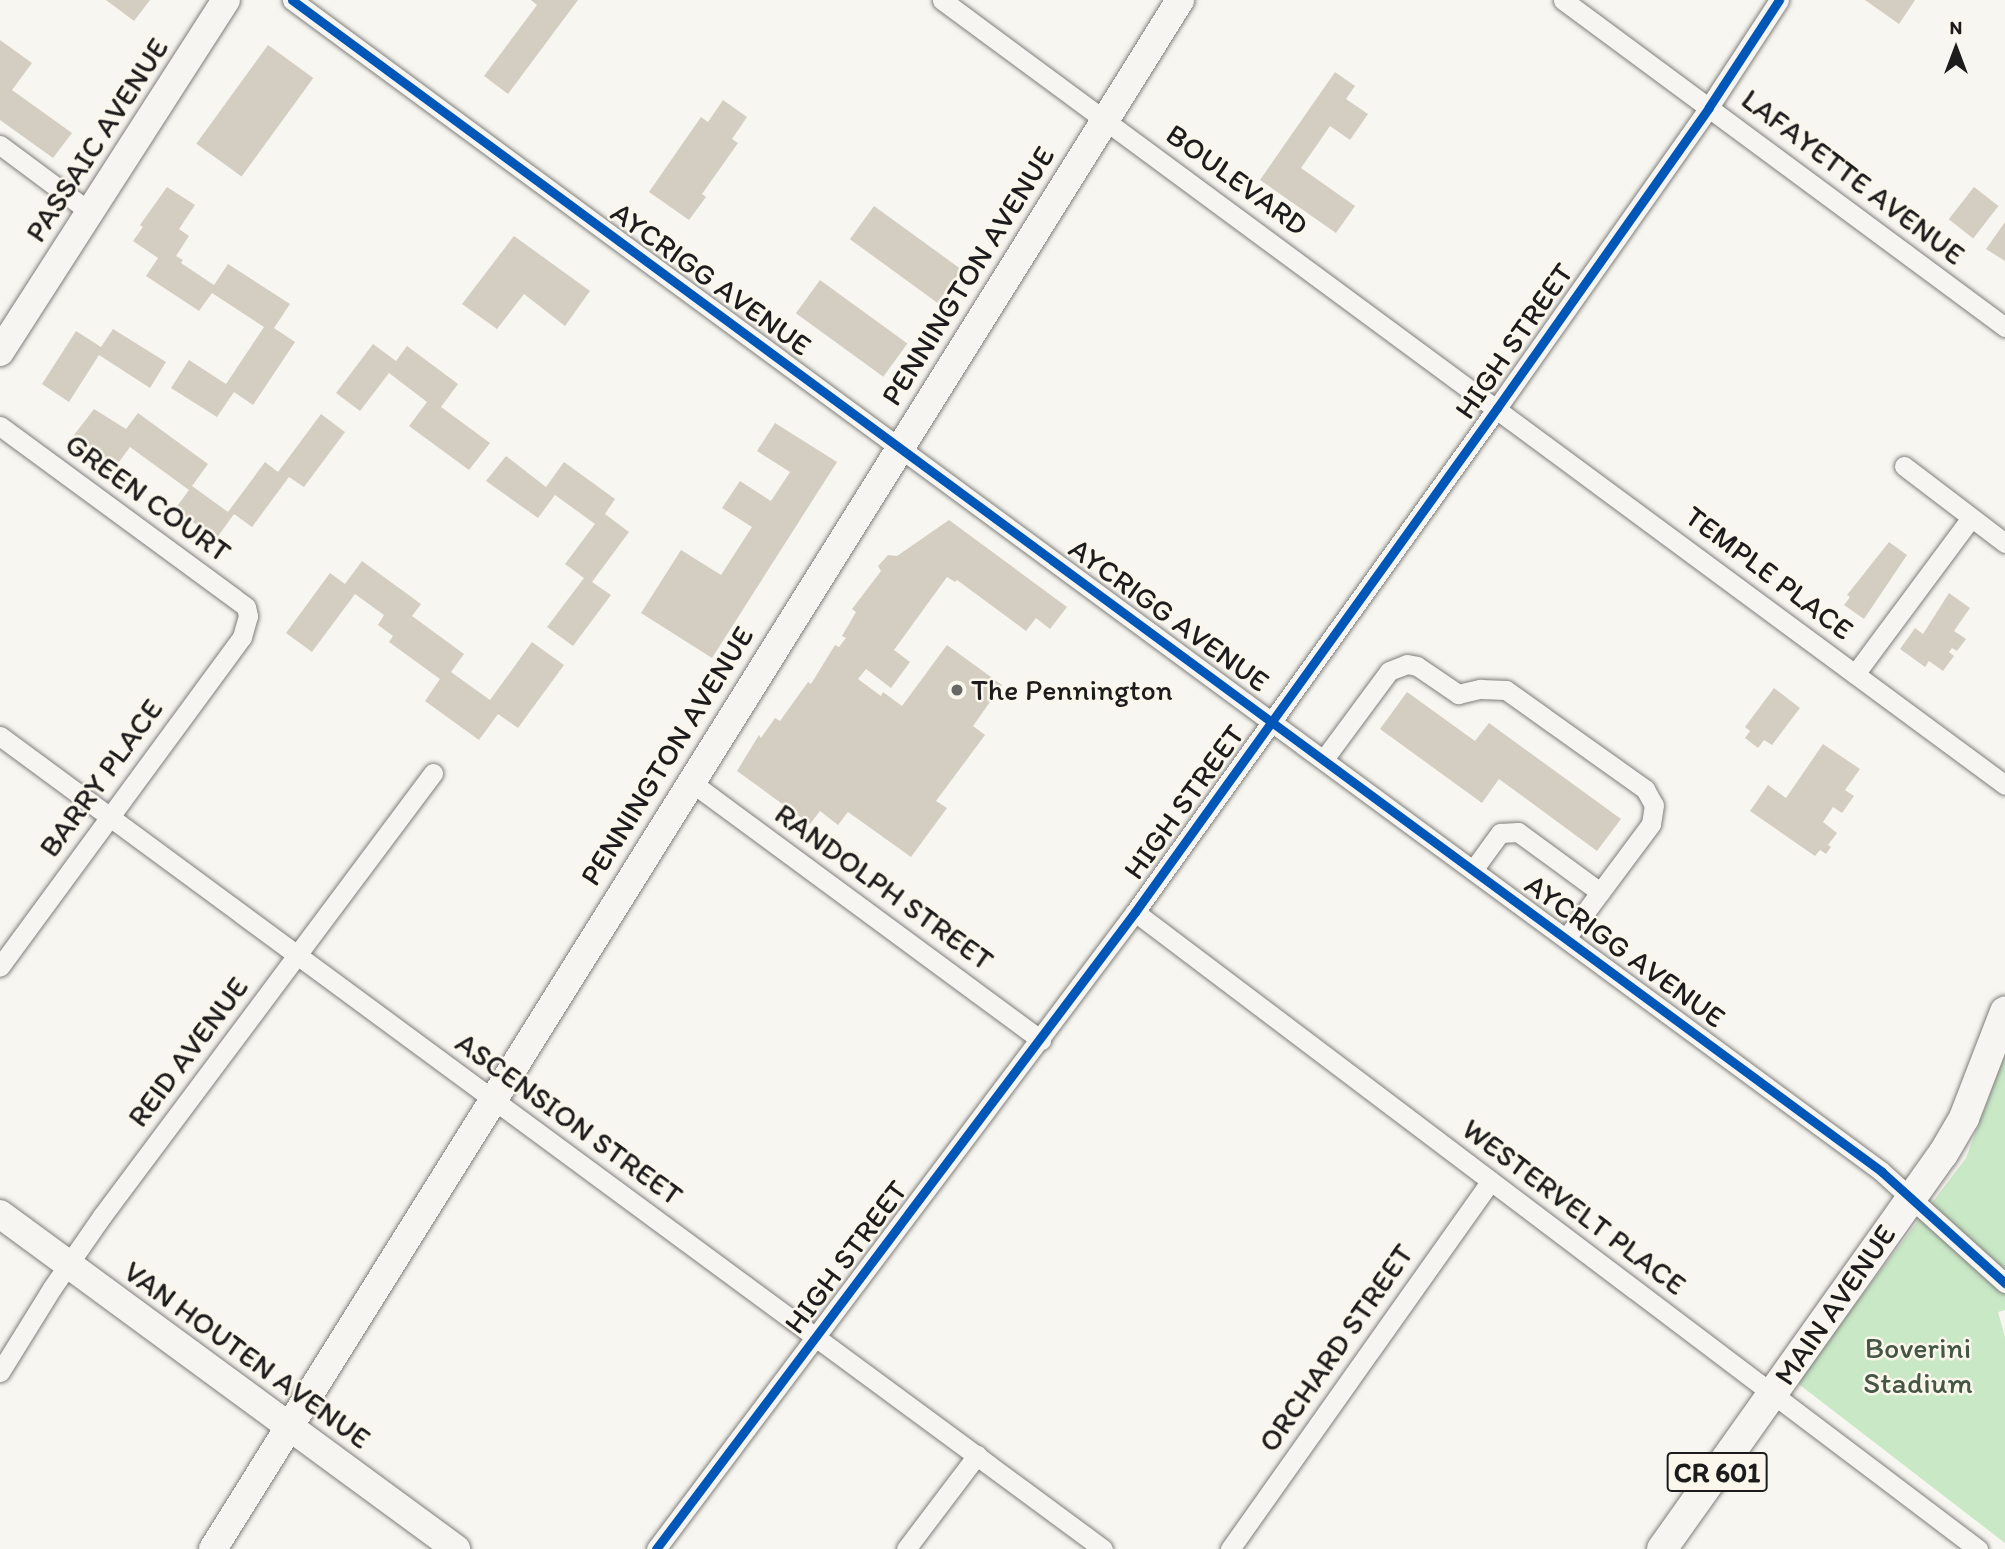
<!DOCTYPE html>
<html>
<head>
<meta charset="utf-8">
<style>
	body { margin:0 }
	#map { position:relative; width:2005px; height:1549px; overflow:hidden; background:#f8f6f0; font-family:Itim,sans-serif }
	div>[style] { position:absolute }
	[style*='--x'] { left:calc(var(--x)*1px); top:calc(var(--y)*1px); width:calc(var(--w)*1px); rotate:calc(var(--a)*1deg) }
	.green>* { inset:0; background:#c8e8c6 }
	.building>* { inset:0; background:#d4cec2; transform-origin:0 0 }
	.roads { filter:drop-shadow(0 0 2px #7f7e7b) drop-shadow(0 0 2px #7f7e7b) }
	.street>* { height:19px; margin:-9.5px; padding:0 9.5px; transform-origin:9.5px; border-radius:9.5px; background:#f6f5f1 }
	.secondary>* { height:28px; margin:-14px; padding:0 14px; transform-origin:14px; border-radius:14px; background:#f6f5f1 }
	.primary>* { height:30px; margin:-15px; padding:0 15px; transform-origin:15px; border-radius:15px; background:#f6f5f1 }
	.cycleway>* { height:9px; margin:-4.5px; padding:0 4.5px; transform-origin:4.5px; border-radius:4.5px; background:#0057b8 }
	.dots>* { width:19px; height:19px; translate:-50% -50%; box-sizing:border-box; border:4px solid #fbf7ec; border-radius:50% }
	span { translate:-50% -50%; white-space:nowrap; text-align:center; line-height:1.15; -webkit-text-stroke:5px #fbf7ec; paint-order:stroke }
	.shield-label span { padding:2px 5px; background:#fbf7ec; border:2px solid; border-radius:5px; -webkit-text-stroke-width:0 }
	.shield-label { font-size:28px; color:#1c1c1c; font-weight:700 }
	.street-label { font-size:30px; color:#1c1c1c }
	.poi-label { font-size:30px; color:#1c1c1c }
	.left { translate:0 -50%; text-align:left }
	.park-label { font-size:30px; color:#445645 }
	.north { position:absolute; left:1921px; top:14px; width:70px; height:70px; -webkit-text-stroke:5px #fbf7ec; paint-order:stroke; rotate:0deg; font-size:19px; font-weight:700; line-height:28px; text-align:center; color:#1c1c1c }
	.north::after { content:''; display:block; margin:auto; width:24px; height:32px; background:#1c1c1c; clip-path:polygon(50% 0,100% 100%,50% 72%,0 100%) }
</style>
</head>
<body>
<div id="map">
	<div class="green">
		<i style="clip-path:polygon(2005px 1053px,2005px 1310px,1998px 1312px,2005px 1337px,2005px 1543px,1796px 1382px,1966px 1158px)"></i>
	</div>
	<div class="building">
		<i style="clip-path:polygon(106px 0,150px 0,134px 21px)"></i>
		<i style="clip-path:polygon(531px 0,578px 0,508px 94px,484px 76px,537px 5px)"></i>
		<i style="clip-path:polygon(1865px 0,1915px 0,1899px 24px)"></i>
		<i style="clip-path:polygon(0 40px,32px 63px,12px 90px,72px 133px,53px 158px,0 120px)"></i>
		<i style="left:268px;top:45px;width:56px;height:122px;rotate:36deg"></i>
		<i style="clip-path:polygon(1335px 72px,1355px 86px,1346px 99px,1368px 114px,1350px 140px,1330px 126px,1301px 168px,1355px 206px,1336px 233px,1260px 180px)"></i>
		<i style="clip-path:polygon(723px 100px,747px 117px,732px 139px,738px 143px,702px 194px,706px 197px,689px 220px,649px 192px,701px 117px,708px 122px)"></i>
		<i style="clip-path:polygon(167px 187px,195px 205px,179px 229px,189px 236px,176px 256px,183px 260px,181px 263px,214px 285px,228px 264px,290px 304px,274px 328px,295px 342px,253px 405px,234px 392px,217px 417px,171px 388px,189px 360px,226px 384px,264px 327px,212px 293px,199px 311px,146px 276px,158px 258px,133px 241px,143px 227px,140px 225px)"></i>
		<i style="left:1974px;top:187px;width:31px;height:41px;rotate:38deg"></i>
		<i style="left:874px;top:206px;width:108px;height:41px;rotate:36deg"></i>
		<i style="clip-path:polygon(2005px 222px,2005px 261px,1986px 249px)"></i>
		<i style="clip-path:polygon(514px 236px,590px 291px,565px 326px,524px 294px,497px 329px,462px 304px)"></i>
		<i style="left:820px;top:280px;width:108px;height:41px;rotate:36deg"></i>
		<i style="clip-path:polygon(113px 329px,166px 362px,150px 388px,99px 355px,69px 402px,42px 384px,76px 331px,101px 347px)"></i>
		<i style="clip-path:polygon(373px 344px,396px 361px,407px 346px,458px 384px,441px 407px,490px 443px,469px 470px,409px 426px,427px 402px,389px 373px,360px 411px,336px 393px)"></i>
		<i style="clip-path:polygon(94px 409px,126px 429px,138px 413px,208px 464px,192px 486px,228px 512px,265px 462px,278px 472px,321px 414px,345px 432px,304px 487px,289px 477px,252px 527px,234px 514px,216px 539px,175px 509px,189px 490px,130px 447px,116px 466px,74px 435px)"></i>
		<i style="clip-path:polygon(775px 423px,837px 462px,712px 658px,641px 613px,681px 550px,721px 575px,752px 527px,722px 508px,740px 481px,771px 501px,790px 472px,757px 451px)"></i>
		<i style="clip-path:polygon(506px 456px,546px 487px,564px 462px,615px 499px,605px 514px,629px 532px,592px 582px,611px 595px,573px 646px,547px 627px,584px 578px,565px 564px,595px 524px,555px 495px,538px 518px,486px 481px)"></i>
		<i style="clip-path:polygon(949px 520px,1067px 607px,1050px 629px,1036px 618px,1026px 631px,957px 580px,955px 582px,947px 577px,894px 650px,910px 662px,891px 688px,866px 669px,858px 679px,881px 696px,883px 692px,902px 706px,947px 645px,1002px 685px,973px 726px,985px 735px,936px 801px,947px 808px,911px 857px,848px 812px,838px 825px,820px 811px,810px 824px,737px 771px,759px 735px,761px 738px,775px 718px,780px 721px,808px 682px,811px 684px,835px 645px,839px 647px,846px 638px,842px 636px,856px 612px,852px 609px,881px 571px,878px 566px,888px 555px,897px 556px)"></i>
		<i style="clip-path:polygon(1889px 542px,1907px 555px,1864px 619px,1844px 605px,1850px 597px,1847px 595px)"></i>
		<i style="clip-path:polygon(362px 561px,421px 604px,412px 616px,464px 654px,451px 672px,490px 700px,532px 642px,564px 665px,518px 728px,498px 714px,479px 740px,425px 701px,440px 679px,389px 642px,393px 636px,378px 625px,384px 615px,355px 594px,312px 652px,286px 633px,330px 573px,345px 584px)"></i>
		<i style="clip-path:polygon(1949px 593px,1970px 608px,1954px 631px,1966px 639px,1957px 651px,1952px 648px,1949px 652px,1954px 656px,1943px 671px,1929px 661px,1925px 667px,1900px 649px,1915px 628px,1923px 634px)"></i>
		<i style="clip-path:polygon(1774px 688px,1800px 708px,1772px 745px,1764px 740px,1758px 748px,1745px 738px,1750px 731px,1745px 727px)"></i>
		<i style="clip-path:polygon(1407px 692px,1475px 741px,1489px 723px,1621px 819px,1597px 851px,1499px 779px,1482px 803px,1380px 729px)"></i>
		<i style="clip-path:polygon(1823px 744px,1860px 769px,1845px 790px,1854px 796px,1842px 813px,1833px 807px,1823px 822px,1837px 833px,1828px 845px,1831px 847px,1826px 854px,1820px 850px,1815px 856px,1750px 811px,1768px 785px,1786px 798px)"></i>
	</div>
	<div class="roads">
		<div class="street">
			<i style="--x:292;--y:0;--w:1975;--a:36.39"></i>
			<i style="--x:1882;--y:1172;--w:166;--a:42.1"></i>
			<i style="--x:942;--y:0;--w:1321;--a:36.44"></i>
			<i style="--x:1563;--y:0;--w:550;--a:36.49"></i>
			<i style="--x:0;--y:145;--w:112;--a:36.7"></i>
			<i style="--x:0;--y:426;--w:305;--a:36.3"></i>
			<i style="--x:246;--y:607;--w:9;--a:77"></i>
			<i style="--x:248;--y:616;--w:22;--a:106"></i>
			<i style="--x:242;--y:637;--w:409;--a:126.3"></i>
			<i style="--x:1904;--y:466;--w:127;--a:37.3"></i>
			<i style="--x:1855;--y:674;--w:194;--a:-53.4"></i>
			<i style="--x:0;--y:736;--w:1370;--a:36.39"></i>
			<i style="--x:1324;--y:759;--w:109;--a:-53.5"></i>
			<i style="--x:1389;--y:671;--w:19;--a:-21"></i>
			<i style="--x:1407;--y:664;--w:10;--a:11"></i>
			<i style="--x:1417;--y:666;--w:50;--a:34.3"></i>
			<i style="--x:1458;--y:694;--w:23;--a:-13"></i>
			<i style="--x:1480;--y:689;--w:26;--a:2"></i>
			<i style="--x:1506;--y:690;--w:171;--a:35.5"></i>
			<i style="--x:1645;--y:789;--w:18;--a:61"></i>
			<i style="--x:1654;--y:805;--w:19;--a:99"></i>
			<i style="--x:1651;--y:824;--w:142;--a:126.7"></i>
			<i style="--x:691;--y:782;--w:435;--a:36.4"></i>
			<i style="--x:1473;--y:870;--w:46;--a:-53.9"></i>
			<i style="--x:1500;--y:833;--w:18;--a:-3"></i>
			<i style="--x:1518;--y:832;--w:102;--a:36.2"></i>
			<i style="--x:1135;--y:912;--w:1057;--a:37.08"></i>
			<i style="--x:0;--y:1372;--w:99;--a:-58.2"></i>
			<i style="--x:52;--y:1288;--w:88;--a:-55.2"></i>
			<i style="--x:102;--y:1216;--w:553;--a:-53.23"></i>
			<i style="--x:656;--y:1549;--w:797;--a:-53.06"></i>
			<i style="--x:1135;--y:912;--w:621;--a:-54.31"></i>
			<i style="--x:1497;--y:408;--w:368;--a:-54.8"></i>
			<i style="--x:1709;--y:107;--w:128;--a:-56.8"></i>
			<i style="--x:906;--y:1549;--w:118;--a:-52.9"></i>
			<i style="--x:1230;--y:1549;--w:451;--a:-54.7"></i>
		</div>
		<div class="secondary">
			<i style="--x:0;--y:352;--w:418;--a:-57.3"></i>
			<i style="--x:0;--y:1214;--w:566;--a:36.3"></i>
			<i style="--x:213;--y:1549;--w:1826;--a:-58.02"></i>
		</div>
		<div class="primary">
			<i style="--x:1662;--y:1549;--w:485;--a:-54.6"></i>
			<i style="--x:1943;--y:1154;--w:42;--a:-59.7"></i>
			<i style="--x:1964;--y:1118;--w:114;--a:-68.9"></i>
		</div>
	</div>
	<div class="cycleway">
		<i style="--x:292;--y:0;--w:1975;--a:36.39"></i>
		<i style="--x:1882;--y:1172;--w:166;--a:42.1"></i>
		<i style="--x:656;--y:1549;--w:797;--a:-53.06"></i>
		<i style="--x:1135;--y:912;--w:621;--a:-54.31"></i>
		<i style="--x:1497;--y:408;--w:368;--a:-54.8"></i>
		<i style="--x:1709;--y:107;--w:128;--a:-56.8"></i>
	</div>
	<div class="dots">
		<i style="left:957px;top:690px;background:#696866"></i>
	</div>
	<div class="shield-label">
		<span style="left:1717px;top:1472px">CR 601</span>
	</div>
	<div class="street-label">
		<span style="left:97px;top:140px;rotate:-57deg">PASSAIC AVENUE</span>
		<span style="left:1853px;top:177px;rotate:37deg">LAFAYETTE AVENUE</span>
		<span style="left:1237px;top:180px;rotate:36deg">BOULEVARD</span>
		<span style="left:968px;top:276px;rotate:-58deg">PENNINGTON AVENUE</span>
		<span style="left:711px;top:279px;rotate:36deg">AYCRIGG AVENUE</span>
		<span style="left:1514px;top:341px;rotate:-55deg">HIGH STREET</span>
		<span style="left:148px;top:498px;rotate:36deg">GREEN COURT</span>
		<span style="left:1769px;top:573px;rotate:37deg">TEMPLE PLACE</span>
		<span style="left:1169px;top:615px;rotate:36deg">AYCRIGG AVENUE</span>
		<span style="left:667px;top:756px;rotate:-58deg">PENNINGTON AVENUE</span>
		<span style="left:101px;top:778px;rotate:-54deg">BARRY PLACE</span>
		<span style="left:1184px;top:802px;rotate:-54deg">HIGH STREET</span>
		<span style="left:884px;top:887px;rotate:36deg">RANDOLPH STREET</span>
		<span style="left:1625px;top:951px;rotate:36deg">AYCRIGG AVENUE</span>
		<span style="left:188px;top:1052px;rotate:-53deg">REID AVENUE</span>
		<span style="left:569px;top:1119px;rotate:36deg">ASCENSION STREET</span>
		<span style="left:1574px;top:1207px;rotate:37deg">WESTERVELT PLACE</span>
		<span style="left:846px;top:1257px;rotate:-53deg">HIGH STREET</span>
		<span style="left:1835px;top:1305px;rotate:-55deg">MAIN AVENUE</span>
		<span style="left:1336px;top:1348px;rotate:-55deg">ORCHARD STREET</span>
		<span style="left:247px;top:1355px;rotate:36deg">VAN HOUTEN AVENUE</span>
	</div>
	<div class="poi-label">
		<span class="left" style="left:971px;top:690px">The Pennington</span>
	</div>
	<div class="park-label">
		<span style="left:1918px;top:1365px">Boverini<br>Stadium</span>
	</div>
	<div class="north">N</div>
</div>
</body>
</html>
